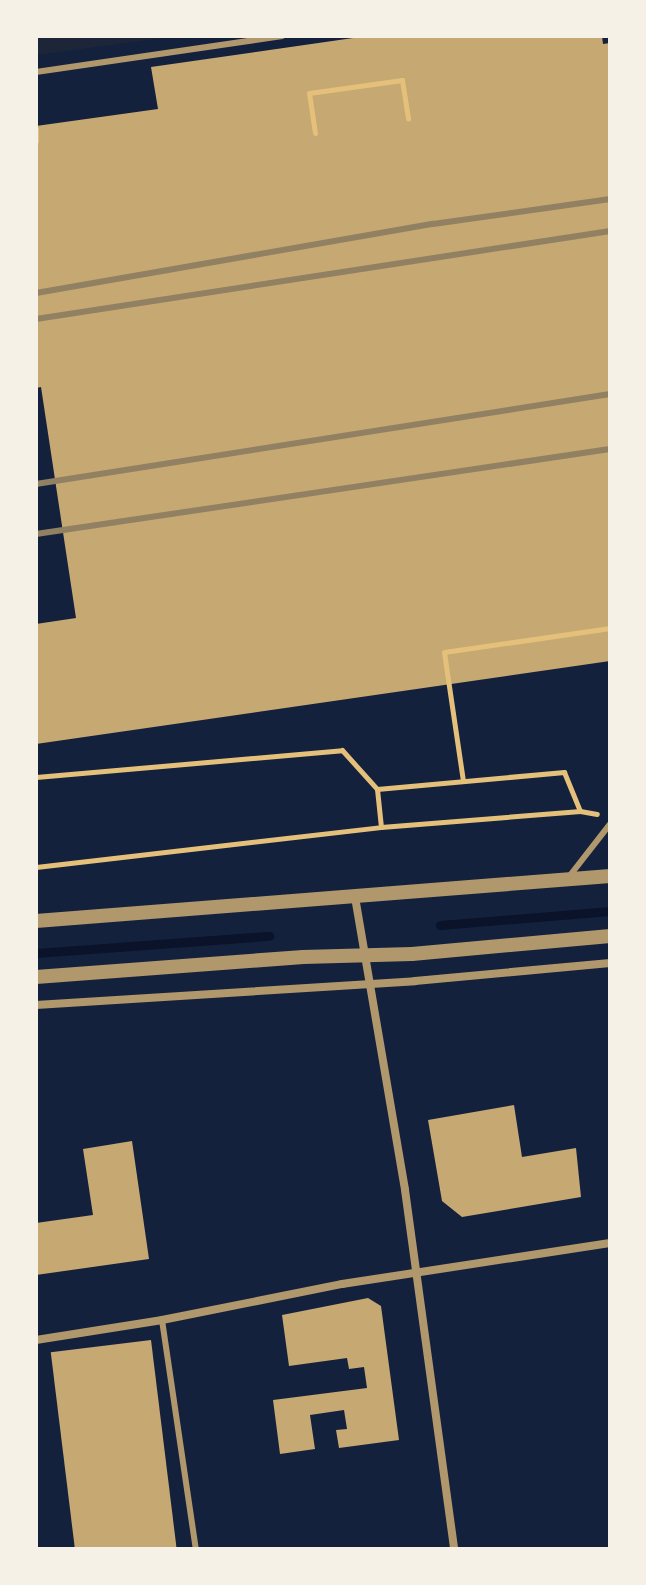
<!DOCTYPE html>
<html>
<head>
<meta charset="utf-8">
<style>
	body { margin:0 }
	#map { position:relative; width:646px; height:1585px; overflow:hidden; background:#14213d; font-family:"Noto Sans",sans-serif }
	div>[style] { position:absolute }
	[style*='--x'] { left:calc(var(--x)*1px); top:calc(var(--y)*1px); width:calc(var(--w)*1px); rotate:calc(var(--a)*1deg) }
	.green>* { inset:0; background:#1d2539 }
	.stream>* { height:9px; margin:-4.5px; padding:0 4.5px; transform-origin:4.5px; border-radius:4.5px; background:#0b132b }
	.building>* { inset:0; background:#c6a872; transform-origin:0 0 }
	.path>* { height:5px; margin:-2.5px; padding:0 2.5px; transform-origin:2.5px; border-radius:2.5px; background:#e5c07b }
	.service>* { height:6px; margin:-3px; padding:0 3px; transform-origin:3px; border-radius:3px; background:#b1986c }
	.minor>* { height:8px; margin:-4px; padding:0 4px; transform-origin:4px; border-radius:4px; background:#b1986c }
	.tertiary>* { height:14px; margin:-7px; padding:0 7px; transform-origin:7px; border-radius:7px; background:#b1986c }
	.rail>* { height:6px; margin:-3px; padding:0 3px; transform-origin:3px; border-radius:3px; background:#918062 }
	span { translate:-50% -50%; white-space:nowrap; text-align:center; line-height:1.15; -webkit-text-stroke:6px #f6f1e7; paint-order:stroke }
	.frame { position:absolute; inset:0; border:38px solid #f6f1e7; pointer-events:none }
</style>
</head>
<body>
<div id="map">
	<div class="green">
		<i style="clip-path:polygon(36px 36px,178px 36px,36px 55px)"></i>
	</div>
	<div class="stream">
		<i style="--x:440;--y:925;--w:171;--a:-4.7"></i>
		<i style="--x:36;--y:953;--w:234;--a:-4.2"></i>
	</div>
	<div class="building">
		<i style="clip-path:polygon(367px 36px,602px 36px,603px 44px,610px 43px,610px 661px,36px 744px,36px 624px,76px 618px,41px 387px,36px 388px,36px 126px,158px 109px,151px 67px)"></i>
		<i style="clip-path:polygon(514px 1105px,522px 1157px,576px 1148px,581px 1197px,462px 1217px,442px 1201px,428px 1120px)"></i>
		<i style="clip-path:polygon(132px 1141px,149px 1259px,36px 1275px,36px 1223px,93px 1215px,83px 1149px)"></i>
		<i style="clip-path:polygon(368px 1298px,381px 1306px,399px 1440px,339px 1448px,336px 1430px,347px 1429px,344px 1410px,310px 1415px,315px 1449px,280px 1454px,273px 1400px,367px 1388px,364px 1367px,349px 1369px,347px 1358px,289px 1366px,282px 1315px)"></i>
		<i style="left:151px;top:1340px;width:211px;height:101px;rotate:83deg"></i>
	</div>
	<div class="path">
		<i style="--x:36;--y:129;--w:12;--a:90"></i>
		<i style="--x:315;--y:133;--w:40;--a:-98.5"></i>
		<i style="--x:309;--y:93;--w:94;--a:-8"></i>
		<i style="--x:402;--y:80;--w:39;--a:81"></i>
		<i style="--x:36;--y:777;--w:307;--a:-5"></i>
		<i style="--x:342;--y:750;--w:52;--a:48.1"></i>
		<i style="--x:377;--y:789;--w:38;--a:84"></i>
		<i style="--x:463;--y:781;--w:130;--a:-98.4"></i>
		<i style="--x:444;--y:652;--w:168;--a:-8.2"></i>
		<i style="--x:377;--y:789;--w:188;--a:-5.2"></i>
		<i style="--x:564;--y:772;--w:42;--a:67.7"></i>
		<i style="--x:36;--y:867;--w:347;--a:-6.6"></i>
		<i style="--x:381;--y:827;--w:200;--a:-4.6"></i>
		<i style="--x:580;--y:811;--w:17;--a:10"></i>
	</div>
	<div class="service">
		<i style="--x:36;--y:72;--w:249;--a:-8.3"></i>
		<i style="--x:568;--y:878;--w:68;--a:-52.1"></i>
		<i style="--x:162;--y:1320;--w:232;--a:81.6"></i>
	</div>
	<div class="minor">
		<i style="--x:355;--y:897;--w:297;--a:80.3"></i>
		<i style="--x:405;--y:1190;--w:362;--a:82.2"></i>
		<i style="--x:36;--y:1005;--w:380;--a:-3.6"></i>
		<i style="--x:415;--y:981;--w:196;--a:-5.3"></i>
		<i style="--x:36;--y:1340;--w:128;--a:-9"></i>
		<i style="--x:162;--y:1320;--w:184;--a:-11.3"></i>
		<i style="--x:342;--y:1284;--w:271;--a:-8.7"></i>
	</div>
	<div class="tertiary">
		<i style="--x:36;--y:921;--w:576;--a:-4.48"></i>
		<i style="--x:36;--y:977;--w:268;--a:-4.3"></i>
		<i style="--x:303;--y:957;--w:109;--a:-1.6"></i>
		<i style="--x:412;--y:954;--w:199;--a:-5.2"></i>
	</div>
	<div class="rail">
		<i style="--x:36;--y:293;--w:403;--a:-9.9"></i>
		<i style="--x:433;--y:224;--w:179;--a:-8"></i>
		<i style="--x:36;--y:319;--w:581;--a:-8.72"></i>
		<i style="--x:36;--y:484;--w:581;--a:-8.91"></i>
		<i style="--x:36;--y:534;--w:580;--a:-8.42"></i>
	</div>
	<div class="frame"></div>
</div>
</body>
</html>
